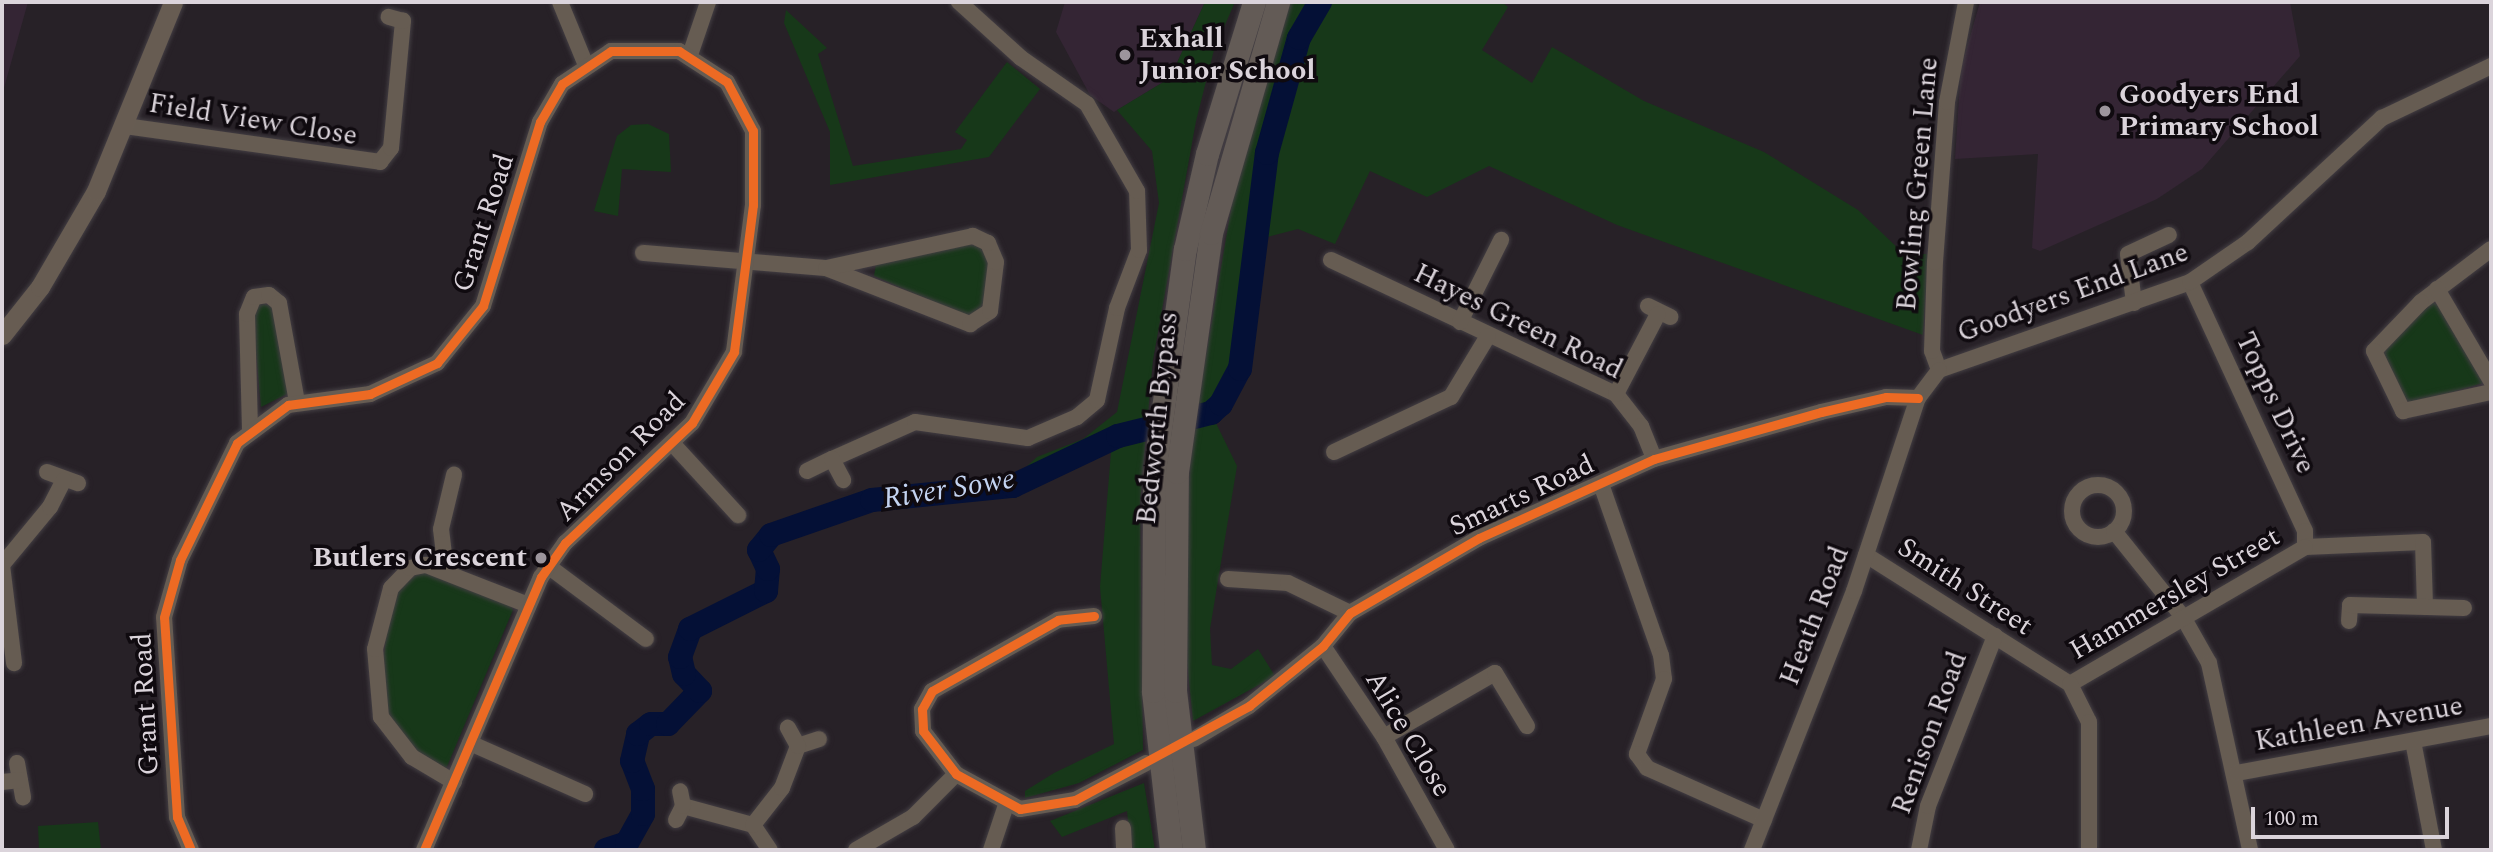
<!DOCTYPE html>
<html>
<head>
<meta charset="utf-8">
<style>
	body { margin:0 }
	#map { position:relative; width:2493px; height:852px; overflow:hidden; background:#272127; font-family:Spectral,serif }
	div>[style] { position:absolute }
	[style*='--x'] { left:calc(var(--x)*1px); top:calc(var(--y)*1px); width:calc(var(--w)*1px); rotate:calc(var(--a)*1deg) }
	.built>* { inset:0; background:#342534 }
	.green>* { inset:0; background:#173819 }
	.river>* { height:24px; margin:-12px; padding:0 12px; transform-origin:12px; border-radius:12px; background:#041036 }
	.roads { filter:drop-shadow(0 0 2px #433e43) drop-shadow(0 0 2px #433e43) }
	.minor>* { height:16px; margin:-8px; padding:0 8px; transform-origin:8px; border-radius:8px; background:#665c52 }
	.minor>.ring { margin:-8px; padding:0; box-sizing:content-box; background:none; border:16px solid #665c52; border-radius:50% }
	.major>* { height:19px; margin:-9.5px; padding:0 9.5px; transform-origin:9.5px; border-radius:9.5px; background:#675c52 }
	.highway>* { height:23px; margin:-11.5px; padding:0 11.5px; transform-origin:11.5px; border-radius:11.5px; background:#635b56 }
	.cycleway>* { height:9px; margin:-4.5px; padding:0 4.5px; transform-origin:4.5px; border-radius:4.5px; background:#ed6a23 }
	.dots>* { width:19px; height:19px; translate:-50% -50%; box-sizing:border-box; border:4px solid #0f0a0f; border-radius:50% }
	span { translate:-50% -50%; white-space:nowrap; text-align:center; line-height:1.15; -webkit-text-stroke:7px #0f0a0f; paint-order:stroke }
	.poi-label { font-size:28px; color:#dbd4db; font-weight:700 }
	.left { translate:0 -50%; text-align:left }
	.right { translate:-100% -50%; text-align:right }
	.street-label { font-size:28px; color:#dbd4db }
	.water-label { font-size:30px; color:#c3d3f1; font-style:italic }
	.frame { position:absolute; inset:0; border:4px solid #dbd4db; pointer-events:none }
	.scale { position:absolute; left:2251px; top:807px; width:198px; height:32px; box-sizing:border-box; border:4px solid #dbd4db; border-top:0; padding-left:9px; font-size:21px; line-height:24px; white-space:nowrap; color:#dbd4db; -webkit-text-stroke:5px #0f0a0f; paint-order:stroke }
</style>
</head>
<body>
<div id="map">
	<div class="built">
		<i style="clip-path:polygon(2px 2px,28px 2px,2px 95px)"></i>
		<i style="clip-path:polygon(1065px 2px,1205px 2px,1170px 78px,1114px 112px,1090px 95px,1056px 32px)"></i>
		<i style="clip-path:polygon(1980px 2px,2290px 2px,2300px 56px,2202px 169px,2157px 199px,2040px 251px,2032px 248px,2038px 154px,1955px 159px,1961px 68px)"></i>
	</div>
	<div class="green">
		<i style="clip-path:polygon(1205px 2px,1235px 2px,1214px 50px,1196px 121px,1153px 360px,1140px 502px,1143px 750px,1079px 783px,1025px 798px,1025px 791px,1054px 773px,1114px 744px,1100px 587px,1111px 452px,1069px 457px,1027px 488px,1013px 479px,1037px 457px,1083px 439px,1117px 412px,1159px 203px,1152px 151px,1117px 110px,1170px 78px)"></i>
		<i style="clip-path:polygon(1290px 2px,1502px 2px,1508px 7px,1482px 50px,1532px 83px,1552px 47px,1644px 101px,1764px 152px,1858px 210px,1904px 254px,1928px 254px,1923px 335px,1617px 225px,1489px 166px,1427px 197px,1370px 171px,1335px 244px,1298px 229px,1256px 240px,1240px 369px,1211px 413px,1237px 466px,1210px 629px,1212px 665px,1231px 669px,1258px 649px,1275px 676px,1193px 721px,1183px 622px,1191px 442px,1240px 157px)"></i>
		<i style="clip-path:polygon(786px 10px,827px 48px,818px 54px,853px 166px,961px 149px,967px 140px,955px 132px,1007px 62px,1040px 89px,989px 157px,830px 185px,830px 132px,784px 23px)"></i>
		<i style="clip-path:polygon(648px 124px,669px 134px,671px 172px,622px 169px,618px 216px,594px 211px,617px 136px,631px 125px)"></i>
		<i style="clip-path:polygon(969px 243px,983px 247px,990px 259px,986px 305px,969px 317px,874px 276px,876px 264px)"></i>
		<i style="clip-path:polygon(2431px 302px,2439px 305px,2483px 383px,2409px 405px,2379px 351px)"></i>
		<i style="clip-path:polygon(259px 304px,272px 305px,289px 393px,261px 407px,253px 319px)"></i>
		<i style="clip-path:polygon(423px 570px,509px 603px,513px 610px,446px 769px,417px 755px,389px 720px,382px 672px,388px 620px,402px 580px)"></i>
		<i style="clip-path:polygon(1144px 783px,1155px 850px,1131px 850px,1127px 811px,1062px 837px,1050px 821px)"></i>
		<i style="clip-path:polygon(98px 822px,101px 850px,39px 850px,38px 826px)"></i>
	</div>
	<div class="river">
		<i style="--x:606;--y:850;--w:22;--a:-18"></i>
		<i style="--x:627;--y:843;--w:33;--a:-61"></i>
		<i style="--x:643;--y:814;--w:25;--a:-90"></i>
		<i style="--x:643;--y:789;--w:30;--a:-111"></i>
		<i style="--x:632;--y:761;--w:28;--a:-77"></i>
		<i style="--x:638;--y:734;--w:16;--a:-38"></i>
		<i style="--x:651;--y:724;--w:17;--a:0"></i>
		<i style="--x:668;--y:724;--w:46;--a:-45.9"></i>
		<i style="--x:700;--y:691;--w:23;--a:-133"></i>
		<i style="--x:684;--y:674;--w:17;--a:-103"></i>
		<i style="--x:680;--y:657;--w:30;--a:-70"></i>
		<i style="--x:690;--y:629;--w:85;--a:-26.6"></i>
		<i style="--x:766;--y:591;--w:22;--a:-85"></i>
		<i style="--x:768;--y:569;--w:21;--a:-115"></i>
		<i style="--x:759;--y:550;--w:19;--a:-51"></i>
		<i style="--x:771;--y:535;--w:107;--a:-19.1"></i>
		<i style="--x:872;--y:500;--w:142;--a:-5.7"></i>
		<i style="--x:1013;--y:486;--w:116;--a:-25.5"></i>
		<i style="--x:1118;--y:436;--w:96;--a:-13.9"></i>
		<i style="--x:1211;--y:413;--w:13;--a:-42"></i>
		<i style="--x:1221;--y:404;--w:40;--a:-62"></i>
		<i style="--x:1240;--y:369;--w:218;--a:-82.9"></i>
		<i style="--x:1267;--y:153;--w:119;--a:-74.5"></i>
		<i style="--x:1299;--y:38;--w:42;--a:-59.7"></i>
	</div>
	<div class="roads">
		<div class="minor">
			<i style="--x:560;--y:2;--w:66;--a:67.7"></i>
			<i style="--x:690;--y:55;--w:56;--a:-71.2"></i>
			<i style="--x:125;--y:126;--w:258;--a:8"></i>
			<i style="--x:380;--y:162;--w:18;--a:-52"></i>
			<i style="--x:391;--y:148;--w:128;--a:-84.6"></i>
			<i style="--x:403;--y:21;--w:15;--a:-164"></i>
			<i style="--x:2491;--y:249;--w:88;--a:142.9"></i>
			<i style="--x:2421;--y:302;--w:68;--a:133.8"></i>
			<i style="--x:2374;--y:351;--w:67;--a:64.2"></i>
			<i style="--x:2403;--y:411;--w:90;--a:-12.2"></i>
			<i style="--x:643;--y:253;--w:184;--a:4.7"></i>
			<i style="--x:826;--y:268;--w:155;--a:21.3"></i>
			<i style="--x:970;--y:324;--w:24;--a:-33"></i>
			<i style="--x:990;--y:311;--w:49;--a:-83"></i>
			<i style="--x:996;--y:262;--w:21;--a:-113"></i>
			<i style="--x:988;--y:243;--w:17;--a:-155"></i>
			<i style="--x:973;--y:236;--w:150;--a:167.7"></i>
			<i style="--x:1331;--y:260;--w:315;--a:25.2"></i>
			<i style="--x:1616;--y:394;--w:41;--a:52"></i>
			<i style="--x:1641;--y:426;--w:35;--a:68"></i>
			<i style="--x:2190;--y:282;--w:274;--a:65.2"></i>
			<i style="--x:2305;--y:531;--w:16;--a:90"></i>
			<i style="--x:2437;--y:289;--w:107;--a:59.6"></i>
			<i style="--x:2134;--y:303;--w:49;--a:-97"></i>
			<i style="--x:2128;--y:254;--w:45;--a:-24.9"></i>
			<i style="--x:1648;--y:306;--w:25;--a:26"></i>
			<i style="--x:1460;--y:322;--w:92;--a:-63.4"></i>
			<i style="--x:1939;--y:370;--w:266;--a:-19.3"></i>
			<i style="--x:2190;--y:282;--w:70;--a:-34.6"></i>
			<i style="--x:2248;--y:242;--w:183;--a:-42.8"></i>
			<i style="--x:2382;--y:118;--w:121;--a:-25.5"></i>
			<i style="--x:1939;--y:370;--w:20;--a:-110"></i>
			<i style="--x:1932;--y:351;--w:89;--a:-88.1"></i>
			<i style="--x:1935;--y:262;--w:160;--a:-85.7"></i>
			<i style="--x:1947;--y:102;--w:102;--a:-79.2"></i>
			<i style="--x:1616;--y:394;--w:90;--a:-62.3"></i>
			<i style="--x:250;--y:429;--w:115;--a:-91.5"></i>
			<i style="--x:247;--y:314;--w:18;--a:-68"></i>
			<i style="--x:254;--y:297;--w:15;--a:-8"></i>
			<i style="--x:269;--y:295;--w:13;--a:39"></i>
			<i style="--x:279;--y:303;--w:101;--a:79.7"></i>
			<i style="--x:672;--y:443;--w:98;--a:47.5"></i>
			<i style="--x:1334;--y:452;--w:129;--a:-25.2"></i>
			<i style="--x:1451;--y:397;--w:71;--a:-58.8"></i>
			<i style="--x:832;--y:459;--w:91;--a:-24"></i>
			<i style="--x:915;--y:422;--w:114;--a:8.1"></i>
			<i style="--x:1028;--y:438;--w:53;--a:-23.2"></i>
			<i style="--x:1077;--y:417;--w:26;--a:-40"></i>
			<i style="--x:1097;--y:400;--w:94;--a:-77.7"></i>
			<i style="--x:1117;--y:308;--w:62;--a:-69.2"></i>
			<i style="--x:1139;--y:250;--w:59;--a:-91.9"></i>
			<i style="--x:1137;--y:191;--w:100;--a:-119.9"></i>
			<i style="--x:1087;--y:104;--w:80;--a:-145.1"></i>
			<i style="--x:1021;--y:58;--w:84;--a:-137.9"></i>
			<i style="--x:807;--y:471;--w:28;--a:-26"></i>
			<i style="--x:832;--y:459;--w:24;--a:62"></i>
			<i style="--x:47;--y:472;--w:33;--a:20"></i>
			<i style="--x:1601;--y:484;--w:181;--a:70.7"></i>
			<i style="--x:1661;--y:655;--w:24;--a:83"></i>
			<i style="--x:1664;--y:679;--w:80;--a:109.8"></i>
			<i style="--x:1637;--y:754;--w:17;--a:54"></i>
			<i style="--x:1647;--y:768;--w:128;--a:24"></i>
			<i class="ring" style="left:2072px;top:485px;width:36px;height:36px"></i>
			<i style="--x:2114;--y:531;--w:110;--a:51.3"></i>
			<i style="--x:2183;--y:617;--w:53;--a:60.5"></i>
			<i style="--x:2209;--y:663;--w:191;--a:77.6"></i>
			<i style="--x:2305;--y:547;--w:118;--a:-2.4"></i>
			<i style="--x:2423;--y:542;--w:65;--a:88.2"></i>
			<i style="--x:1866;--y:555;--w:241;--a:32.3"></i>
			<i style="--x:2;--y:565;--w:75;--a:-50.4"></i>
			<i style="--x:50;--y:507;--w:30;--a:-63"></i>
			<i style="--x:2;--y:565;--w:99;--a:83"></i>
			<i style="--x:548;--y:566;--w:122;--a:36.7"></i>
			<i style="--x:446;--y:571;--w:42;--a:-96.8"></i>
			<i style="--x:441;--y:529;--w:56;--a:-76.5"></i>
			<i style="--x:1228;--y:579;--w:60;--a:3.8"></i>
			<i style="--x:1288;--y:583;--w:69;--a:25.8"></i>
			<i style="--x:1094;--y:616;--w:36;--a:174"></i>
			<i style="--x:1058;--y:620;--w:145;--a:150.6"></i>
			<i style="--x:932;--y:691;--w:21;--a:119"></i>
			<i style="--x:922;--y:709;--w:22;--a:87"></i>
			<i style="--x:923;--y:731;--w:54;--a:52.5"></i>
			<i style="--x:956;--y:774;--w:73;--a:28.7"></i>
			<i style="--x:1020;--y:809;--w:56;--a:-9.3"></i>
			<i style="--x:1075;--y:800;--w:80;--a:-27.5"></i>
			<i style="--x:2349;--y:621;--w:16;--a:-86"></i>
			<i style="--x:2350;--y:605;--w:114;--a:1.5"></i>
			<i style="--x:1323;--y:646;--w:110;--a:56.2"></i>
			<i style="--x:1384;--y:737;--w:129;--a:60.9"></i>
			<i style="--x:2070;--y:684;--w:272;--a:-30.2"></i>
			<i style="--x:2070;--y:684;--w:42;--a:63.4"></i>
			<i style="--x:2089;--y:722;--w:128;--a:90"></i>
			<i style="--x:1384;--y:737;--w:128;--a:-30"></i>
			<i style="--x:1495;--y:673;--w:62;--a:58.9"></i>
			<i style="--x:1194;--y:739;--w:64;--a:-31"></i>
			<i style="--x:1249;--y:706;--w:95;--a:-39"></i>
			<i style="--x:1323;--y:646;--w:43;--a:-50.7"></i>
			<i style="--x:1350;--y:613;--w:149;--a:-30.2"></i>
			<i style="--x:1479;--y:538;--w:192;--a:-24.3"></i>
			<i style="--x:1654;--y:459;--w:173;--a:-15.7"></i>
			<i style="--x:1821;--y:412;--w:67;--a:-13"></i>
			<i style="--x:1886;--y:397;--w:32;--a:2"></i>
			<i style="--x:2413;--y:741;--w:111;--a:79.1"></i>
			<i style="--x:470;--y:743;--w:126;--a:23.9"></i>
			<i style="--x:798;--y:746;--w:22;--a:-18"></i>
			<i style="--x:17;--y:763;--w:35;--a:80"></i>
			<i style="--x:2237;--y:773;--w:258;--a:-10.5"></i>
			<i style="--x:2;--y:782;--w:18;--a:-6"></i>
			<i style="--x:454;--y:782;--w:49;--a:-149.2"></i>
			<i style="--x:412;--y:757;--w:51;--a:-127.8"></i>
			<i style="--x:381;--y:717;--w:68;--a:-95"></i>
			<i style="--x:375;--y:649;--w:63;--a:-75.3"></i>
			<i style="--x:391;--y:588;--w:28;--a:-46"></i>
			<i style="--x:410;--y:568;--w:16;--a:-11"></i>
			<i style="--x:426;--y:565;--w:110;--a:21.4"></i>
			<i style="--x:683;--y:806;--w:73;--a:15.2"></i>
			<i style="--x:753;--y:825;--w:30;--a:56"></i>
			<i style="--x:676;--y:820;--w:16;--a:-63"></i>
			<i style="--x:683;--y:806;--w:15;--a:-101"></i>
			<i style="--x:753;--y:825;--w:47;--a:-51.9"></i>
			<i style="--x:782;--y:788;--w:45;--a:-69.1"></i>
			<i style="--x:798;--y:746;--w:21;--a:-119"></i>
			<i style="--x:1123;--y:828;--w:22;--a:87"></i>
			<i style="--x:191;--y:850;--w:36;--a:-113"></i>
			<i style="--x:177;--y:817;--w:200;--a:-93.7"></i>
			<i style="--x:164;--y:617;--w:59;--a:-74.3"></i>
			<i style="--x:180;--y:560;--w:130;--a:-64"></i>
			<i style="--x:237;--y:443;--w:64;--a:-36.7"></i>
			<i style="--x:288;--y:405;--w:83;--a:-7.6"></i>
			<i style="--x:370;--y:394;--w:74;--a:-24.8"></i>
			<i style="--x:437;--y:363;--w:73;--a:-51.1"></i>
			<i style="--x:483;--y:306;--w:193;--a:-72.8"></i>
			<i style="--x:540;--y:122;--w:44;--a:-59.9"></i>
			<i style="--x:562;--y:84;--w:59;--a:-34"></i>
			<i style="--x:611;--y:51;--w:68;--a:0"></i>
			<i style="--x:679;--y:51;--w:57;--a:32.9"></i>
			<i style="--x:727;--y:82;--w:55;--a:62"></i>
			<i style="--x:753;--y:131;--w:74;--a:90"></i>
			<i style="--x:753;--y:205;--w:148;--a:97.4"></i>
			<i style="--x:734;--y:352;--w:82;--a:120.6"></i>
			<i style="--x:692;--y:423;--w:175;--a:136.6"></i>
			<i style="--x:565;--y:543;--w:42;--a:125.2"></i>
			<i style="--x:541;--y:577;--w:297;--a:113.2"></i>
			<i style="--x:856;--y:850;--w:66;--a:-30.1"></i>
			<i style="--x:913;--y:817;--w:61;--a:-45"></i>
			<i style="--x:991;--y:850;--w:47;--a:-71.6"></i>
			<i style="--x:1752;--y:850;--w:278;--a:-68.5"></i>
			<i style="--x:1854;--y:591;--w:203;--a:-71.7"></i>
			<i style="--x:1918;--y:398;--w:35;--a:-53"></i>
			<i style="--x:1919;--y:850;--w:45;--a:-78.4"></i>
			<i style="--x:1928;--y:806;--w:183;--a:-68.5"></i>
		</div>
		<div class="major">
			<i style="--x:2;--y:335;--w:61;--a:-51.6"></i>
			<i style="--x:40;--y:287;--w:111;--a:-59.7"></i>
			<i style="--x:96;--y:191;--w:204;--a:-67.8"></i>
		</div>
		<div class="highway">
			<i style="--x:1171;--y:850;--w:160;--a:-96.5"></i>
			<i style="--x:1153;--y:691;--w:217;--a:-89.7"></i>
			<i style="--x:1154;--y:474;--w:227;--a:-82.2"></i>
			<i style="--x:1185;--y:249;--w:98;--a:-77"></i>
			<i style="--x:1207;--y:154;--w:159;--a:-72.8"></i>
			<i style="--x:1194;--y:850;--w:160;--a:-96.8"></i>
			<i style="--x:1175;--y:691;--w:219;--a:-89.5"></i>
			<i style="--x:1177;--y:472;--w:241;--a:-81.9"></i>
			<i style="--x:1211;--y:233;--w:241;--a:-73.8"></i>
		</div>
	</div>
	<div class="cycleway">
		<i style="--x:1094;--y:616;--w:36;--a:174"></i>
		<i style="--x:1058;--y:620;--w:145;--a:150.6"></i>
		<i style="--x:932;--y:691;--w:21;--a:119"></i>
		<i style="--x:922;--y:709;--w:22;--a:87"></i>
		<i style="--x:923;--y:731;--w:54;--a:52.5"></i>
		<i style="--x:956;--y:774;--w:73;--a:28.7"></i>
		<i style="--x:1020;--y:809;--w:56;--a:-9.3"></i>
		<i style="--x:1075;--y:800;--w:198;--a:-28.4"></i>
		<i style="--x:1249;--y:706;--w:95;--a:-39"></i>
		<i style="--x:1323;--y:646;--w:43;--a:-50.7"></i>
		<i style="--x:1350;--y:613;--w:149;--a:-30.2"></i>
		<i style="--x:1479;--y:538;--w:192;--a:-24.3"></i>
		<i style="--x:1654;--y:459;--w:173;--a:-15.7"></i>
		<i style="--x:1821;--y:412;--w:67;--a:-13"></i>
		<i style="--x:1886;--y:397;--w:32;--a:2"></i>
		<i style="--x:191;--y:850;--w:36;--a:-113"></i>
		<i style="--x:177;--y:817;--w:200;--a:-93.7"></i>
		<i style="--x:164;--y:617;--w:59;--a:-74.3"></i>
		<i style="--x:180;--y:560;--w:130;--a:-64"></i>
		<i style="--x:237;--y:443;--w:64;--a:-36.7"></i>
		<i style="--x:288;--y:405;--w:83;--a:-7.6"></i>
		<i style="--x:370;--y:394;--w:74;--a:-24.8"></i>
		<i style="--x:437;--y:363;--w:73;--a:-51.1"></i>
		<i style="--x:483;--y:306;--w:193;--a:-72.8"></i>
		<i style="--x:540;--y:122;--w:44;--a:-59.9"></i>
		<i style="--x:562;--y:84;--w:59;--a:-34"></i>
		<i style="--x:611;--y:51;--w:68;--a:0"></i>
		<i style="--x:679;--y:51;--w:57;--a:32.9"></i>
		<i style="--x:727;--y:82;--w:55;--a:62"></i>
		<i style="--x:753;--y:131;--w:74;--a:90"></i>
		<i style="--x:753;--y:205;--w:148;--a:97.4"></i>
		<i style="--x:734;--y:352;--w:82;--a:120.6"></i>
		<i style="--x:692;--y:423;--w:175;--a:136.6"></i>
		<i style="--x:565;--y:543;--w:42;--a:125.2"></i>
		<i style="--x:541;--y:577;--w:297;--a:113.2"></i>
	</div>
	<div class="dots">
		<i style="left:1125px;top:55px;background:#9c959c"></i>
		<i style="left:2105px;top:111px;background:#9c959c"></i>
		<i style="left:541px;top:558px;background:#9c959c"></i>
	</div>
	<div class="poi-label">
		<span class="left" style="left:1139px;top:55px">Exhall<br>Junior School</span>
		<span class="left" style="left:2119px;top:111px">Goodyers End<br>Primary School</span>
		<span class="right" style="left:527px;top:558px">Butlers Crescent</span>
	</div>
	<div class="street-label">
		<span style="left:253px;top:120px;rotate:9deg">Field View Close</span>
		<span style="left:1918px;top:184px;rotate:-85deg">Bowling Green Lane</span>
		<span style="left:484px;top:223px;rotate:-72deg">Grant Road</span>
		<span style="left:2073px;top:293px;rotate:-20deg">Goodyers End Lane</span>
		<span style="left:1518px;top:322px;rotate:26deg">Hayes Green Road</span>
		<span style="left:2275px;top:403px;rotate:65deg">Topps Drive</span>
		<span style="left:1158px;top:418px;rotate:-84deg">Bedworth Bypass</span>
		<span style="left:621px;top:457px;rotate:-45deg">Armson Road</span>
		<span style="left:1522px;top:496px;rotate:-25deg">Smarts Road</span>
		<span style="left:1965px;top:587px;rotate:33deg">Smith Street</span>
		<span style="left:2175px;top:594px;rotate:-30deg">Hammersley Street</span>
		<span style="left:1815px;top:616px;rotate:-69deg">Heath Road</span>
		<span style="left:146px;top:704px;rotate:-93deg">Grant Road</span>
		<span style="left:2359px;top:724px;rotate:-10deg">Kathleen Avenue</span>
		<span style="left:1930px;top:733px;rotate:-70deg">Renison Road</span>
		<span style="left:1408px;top:734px;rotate:59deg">Alice Close</span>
	</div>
	<div class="water-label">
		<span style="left:949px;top:489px;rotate:-9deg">River Sowe</span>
	</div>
	<div class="frame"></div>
	<div class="scale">100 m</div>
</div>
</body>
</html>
